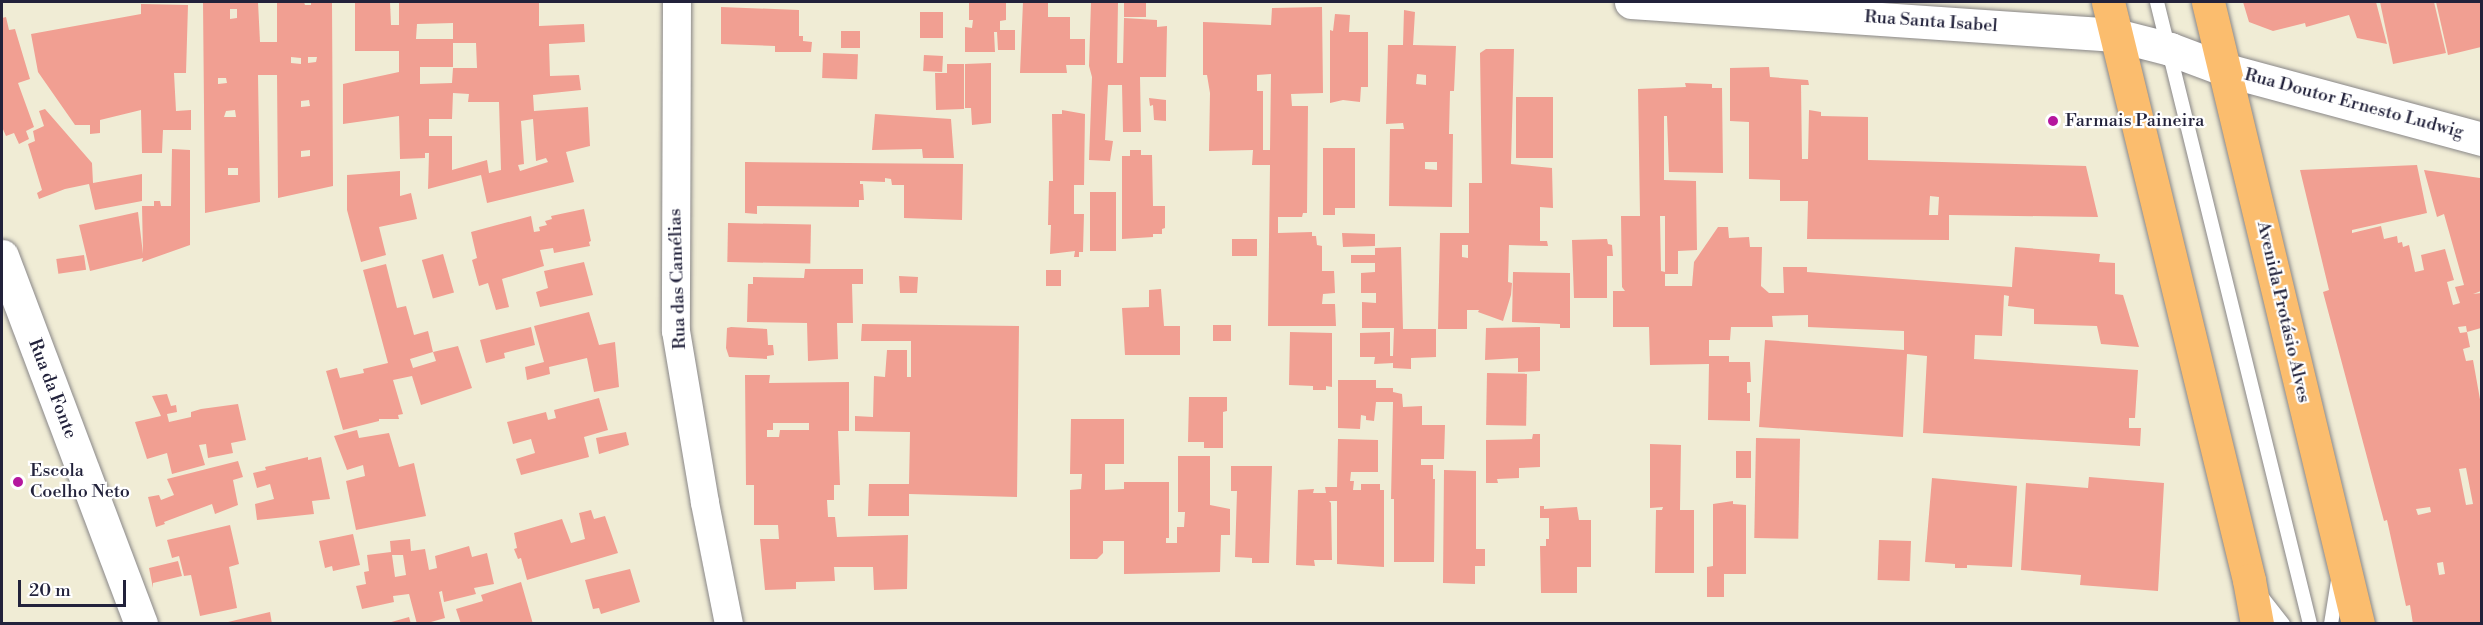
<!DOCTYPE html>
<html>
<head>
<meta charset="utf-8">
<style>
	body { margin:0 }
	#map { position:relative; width:2483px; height:625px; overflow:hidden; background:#f0ecd5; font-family:"Libre Bodoni",serif }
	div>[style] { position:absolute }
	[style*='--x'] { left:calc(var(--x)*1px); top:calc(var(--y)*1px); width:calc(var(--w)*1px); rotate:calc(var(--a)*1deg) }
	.building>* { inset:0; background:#f19f92; transform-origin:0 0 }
	.roads { filter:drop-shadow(0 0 2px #898788) drop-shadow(0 0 2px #898788) }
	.service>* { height:14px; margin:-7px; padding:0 7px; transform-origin:7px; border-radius:7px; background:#fff }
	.minor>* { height:28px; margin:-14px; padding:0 14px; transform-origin:14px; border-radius:14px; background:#fff }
	.tertiary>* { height:33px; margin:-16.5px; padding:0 16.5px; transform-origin:16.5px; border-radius:16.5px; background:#fff }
	.primary>* { height:33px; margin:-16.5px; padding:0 16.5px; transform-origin:16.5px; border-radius:16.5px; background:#fbbd6e }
	.dots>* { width:16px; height:16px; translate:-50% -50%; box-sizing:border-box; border:3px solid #fff; border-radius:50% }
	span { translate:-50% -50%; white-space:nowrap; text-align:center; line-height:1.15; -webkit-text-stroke:4.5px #fff; paint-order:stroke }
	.street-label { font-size:18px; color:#22223b }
	.poi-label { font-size:18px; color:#22223b }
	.left { translate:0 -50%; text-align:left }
	.frame { position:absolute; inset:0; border:3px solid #22223b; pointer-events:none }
	.scale { position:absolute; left:18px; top:580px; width:108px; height:27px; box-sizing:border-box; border:3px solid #22223b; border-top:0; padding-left:8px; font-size:18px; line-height:21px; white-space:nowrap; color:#22223b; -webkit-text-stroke:4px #fff; paint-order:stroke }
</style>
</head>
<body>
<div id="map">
	<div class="building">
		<i style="clip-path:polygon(evenodd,203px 2px,258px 2px,260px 42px,277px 42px,277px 2px,304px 2px,305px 5px,311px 5px,311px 2px,332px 2px,333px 186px,278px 198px,277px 75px,258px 75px,260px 202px,205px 213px,203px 2px,230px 9px,237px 9px,237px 18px,230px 19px,230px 9px,203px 2px,291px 57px,301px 58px,301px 64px,291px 63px,291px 57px,203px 2px,308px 57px,317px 57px,316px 62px,308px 63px,308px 57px,203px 2px,218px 78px,226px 78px,227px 83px,218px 84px,218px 78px,203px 2px,309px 100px,310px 106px,301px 107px,301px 101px,309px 100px,203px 2px,235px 110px,236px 117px,224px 117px,226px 111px,235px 110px,203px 2px,310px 150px,310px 156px,301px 157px,301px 151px,310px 150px,203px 2px,228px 168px,238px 168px,238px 175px,228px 175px,228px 168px)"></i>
		<i style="clip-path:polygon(evenodd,355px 2px,390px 2px,391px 25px,399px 25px,399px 2px,539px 2px,539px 26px,584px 24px,585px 42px,549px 44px,550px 76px,579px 75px,581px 90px,533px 95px,534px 111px,588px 107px,590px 146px,566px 152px,574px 182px,487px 203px,481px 175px,428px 189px,429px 153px,425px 153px,425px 158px,400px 159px,399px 116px,343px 124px,343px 84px,399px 72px,399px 51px,355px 51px,355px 2px,453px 23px,453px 39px,416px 39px,417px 24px,453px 23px,355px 2px,453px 43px,476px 43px,477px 68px,453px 68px,452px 83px,420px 84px,420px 67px,453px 67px,453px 43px,355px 2px,453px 93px,469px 94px,468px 102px,499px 102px,501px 170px,489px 173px,487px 160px,452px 170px,452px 136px,429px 136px,429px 119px,452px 119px,453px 93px,355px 2px,533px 119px,536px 161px,546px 158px,548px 162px,520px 171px,518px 165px,524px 164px,521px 121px,533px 119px)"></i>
		<i style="clip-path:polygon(969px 2px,1006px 2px,1006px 20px,1000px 21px,1000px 30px,1015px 30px,1015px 50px,998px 50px,997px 32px,994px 32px,995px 52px,965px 52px,965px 27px,972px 28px,973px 20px,969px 20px)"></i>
		<i style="clip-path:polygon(1023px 2px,1048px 2px,1048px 17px,1070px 17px,1070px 39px,1085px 39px,1085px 65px,1066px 65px,1067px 73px,1020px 73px)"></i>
		<i style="clip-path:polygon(1091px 2px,1118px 2px,1117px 63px,1123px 63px,1124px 18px,1157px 20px,1157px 27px,1167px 26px,1166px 77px,1140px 77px,1141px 132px,1123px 132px,1122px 85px,1108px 85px,1105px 140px,1113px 141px,1110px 161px,1089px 160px,1092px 77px,1089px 66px)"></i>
		<i style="left:1124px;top:2px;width:22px;height:15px"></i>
		<i style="clip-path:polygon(2243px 2px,2376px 2px,2387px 44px,2357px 38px,2349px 15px,2306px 27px,2305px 23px,2273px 31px,2249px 22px)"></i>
		<i style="clip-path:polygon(2380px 2px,2434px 2px,2446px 53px,2393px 64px)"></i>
		<i style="clip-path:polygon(2436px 2px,2481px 2px,2481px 47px,2448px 55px)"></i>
		<i style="clip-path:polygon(141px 4px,188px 5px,186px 73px,174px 73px,176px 111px,191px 110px,191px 130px,163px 130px,162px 153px,142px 153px,141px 110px,100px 120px,100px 133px,90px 134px,90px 125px,75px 125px,38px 72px,31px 34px,141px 14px)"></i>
		<i style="clip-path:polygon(721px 7px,799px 10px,799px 36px,803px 36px,803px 41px,812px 42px,811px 52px,775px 52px,775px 46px,721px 44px)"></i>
		<i style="clip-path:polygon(evenodd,1322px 7px,1323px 93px,1291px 94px,1292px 106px,1308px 106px,1307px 213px,1303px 213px,1302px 217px,1278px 217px,1278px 233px,1312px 232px,1312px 236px,1316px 236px,1317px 245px,1322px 246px,1322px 271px,1334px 271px,1335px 293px,1323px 294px,1322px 304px,1335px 304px,1336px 326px,1268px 326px,1270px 165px,1252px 165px,1253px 150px,1209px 151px,1210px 93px,1207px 75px,1203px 75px,1203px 22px,1271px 25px,1272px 8px,1322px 7px,1271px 74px,1270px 150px,1263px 150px,1263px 91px,1257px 91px,1257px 75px,1271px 74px)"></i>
		<i style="clip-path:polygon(evenodd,1404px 10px,1415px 12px,1413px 45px,1456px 46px,1454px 91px,1450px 91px,1449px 134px,1453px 134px,1452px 207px,1389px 206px,1390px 129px,1404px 129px,1403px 123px,1386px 124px,1388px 45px,1403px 45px,1404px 10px,1417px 74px,1426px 75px,1426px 85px,1416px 84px,1417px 74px,1404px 10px,1425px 162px,1437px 162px,1437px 170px,1425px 169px,1425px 162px)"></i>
		<i style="left:920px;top:12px;width:23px;height:26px"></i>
		<i style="clip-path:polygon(1335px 14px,1350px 15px,1349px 32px,1368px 32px,1368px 87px,1361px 87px,1360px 102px,1343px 100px,1330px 103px,1330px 30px,1333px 31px)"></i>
		<i style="clip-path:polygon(6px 17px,9px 30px,15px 29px,30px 79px,18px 83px,34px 127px,26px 131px,29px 139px,19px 144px,14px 133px,6px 136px,2px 127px,2px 18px)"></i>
		<i style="left:841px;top:31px;width:19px;height:17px"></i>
		<i style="clip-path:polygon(evenodd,1486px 49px,1514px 49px,1511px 164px,1552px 168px,1553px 208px,1540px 207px,1540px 241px,1547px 241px,1548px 246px,1509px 245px,1508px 282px,1512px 283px,1511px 295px,1503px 321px,1478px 312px,1479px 310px,1467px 310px,1467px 329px,1438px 329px,1440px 233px,1469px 233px,1469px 183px,1482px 183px,1480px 53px,1486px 49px,1462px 245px,1468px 245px,1468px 258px,1462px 257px,1462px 245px)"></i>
		<i style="left:823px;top:53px;width:35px;height:25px;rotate:2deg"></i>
		<i style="left:924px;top:55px;width:19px;height:16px;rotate:3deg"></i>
		<i style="clip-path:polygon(991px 63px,991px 123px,972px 125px,971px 108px,965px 108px,965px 64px)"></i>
		<i style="clip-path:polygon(947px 64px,964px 64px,964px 109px,936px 110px,935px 73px,947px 73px)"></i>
		<i style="clip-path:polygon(evenodd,1769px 67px,1770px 77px,1808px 80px,1809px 85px,1801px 85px,1802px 159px,1808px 159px,1809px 110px,1821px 112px,1821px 116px,1868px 117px,1868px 160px,2086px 166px,2098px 217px,1949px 215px,1949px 240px,1807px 239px,1808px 201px,1780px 201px,1780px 180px,1749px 179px,1749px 122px,1730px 121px,1730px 68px,1769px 67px,1930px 196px,1939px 197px,1938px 215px,1929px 215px,1930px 196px)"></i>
		<i style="clip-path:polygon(evenodd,1685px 83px,1712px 84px,1712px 88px,1722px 88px,1723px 173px,1669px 172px,1667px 116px,1664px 116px,1664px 180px,1696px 181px,1697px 250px,1678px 251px,1678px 274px,1665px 274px,1665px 286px,1692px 286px,1694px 262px,1718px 227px,1728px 227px,1729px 238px,1749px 237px,1750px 247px,1762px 247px,1761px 286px,1769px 293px,1784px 293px,1783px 267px,1807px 267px,1807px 272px,2012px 287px,2015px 247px,2100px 254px,2099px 262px,2115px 263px,2115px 294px,2123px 295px,2139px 347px,2101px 344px,2097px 326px,2034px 324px,2034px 309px,2008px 306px,2009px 296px,2004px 295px,2002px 336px,1975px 335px,1974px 359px,2138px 370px,2135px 418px,2129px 418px,2129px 428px,2141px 428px,2140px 446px,1923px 433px,1927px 356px,1907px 354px,1903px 437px,1759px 427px,1765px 340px,1904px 350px,1904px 331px,1808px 327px,1808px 315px,1772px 316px,1773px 327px,1731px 327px,1730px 340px,1709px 340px,1709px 356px,1729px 356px,1729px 362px,1750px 362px,1751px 382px,1747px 382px,1747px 393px,1750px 393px,1750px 421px,1708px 420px,1709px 364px,1650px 365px,1649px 327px,1613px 327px,1613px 291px,1625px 291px,1622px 287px,1621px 216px,1640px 216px,1638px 89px,1686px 87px,1685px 83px,1660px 216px,1665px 216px,1665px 272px,1661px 271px,1660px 216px)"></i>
		<i style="left:1516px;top:97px;width:37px;height:61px"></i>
		<i style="clip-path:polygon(1149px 98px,1166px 100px,1166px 121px,1154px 120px,1153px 105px,1150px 106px)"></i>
		<i style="clip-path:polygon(45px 109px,92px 163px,93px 183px,142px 174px,142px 201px,95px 210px,89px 184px,65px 189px,39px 199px,37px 193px,42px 190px,28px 144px,35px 141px,33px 131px,44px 126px,39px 111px)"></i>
		<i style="clip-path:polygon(1062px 110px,1085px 114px,1084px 185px,1074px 185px,1074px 214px,1084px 214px,1083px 252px,1079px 252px,1079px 257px,1074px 257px,1075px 251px,1050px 254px,1051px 225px,1048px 225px,1049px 181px,1053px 181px,1052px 114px,1062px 114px)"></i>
		<i style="clip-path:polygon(875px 114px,951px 119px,954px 158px,923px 158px,922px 149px,872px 150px)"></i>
		<i style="clip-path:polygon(1323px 148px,1355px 148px,1355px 208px,1335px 208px,1335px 215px,1323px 215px)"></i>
		<i style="clip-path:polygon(172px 149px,190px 150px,190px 245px,142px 262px,143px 258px,90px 271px,79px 225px,138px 212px,143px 254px,142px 206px,154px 206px,154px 201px,160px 201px,161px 206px,171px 206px)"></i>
		<i style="clip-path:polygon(1130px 150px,1141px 150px,1141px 155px,1152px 155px,1153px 206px,1165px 206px,1165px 228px,1162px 229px,1162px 234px,1153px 234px,1153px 237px,1122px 239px,1122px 156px,1130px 156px)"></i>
		<i style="clip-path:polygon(745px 162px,963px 164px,962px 220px,904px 218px,904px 185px,892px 185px,891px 179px,885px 178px,885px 182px,860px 181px,860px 184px,863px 184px,864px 200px,859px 200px,859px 207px,757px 206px,757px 214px,745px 213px)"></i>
		<i style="clip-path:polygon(evenodd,2417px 165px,2427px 213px,2352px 230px,2352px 233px,2381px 226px,2384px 239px,2397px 236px,2398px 243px,2402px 242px,2403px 247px,2409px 245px,2415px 272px,2424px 270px,2421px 255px,2445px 249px,2454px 280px,2447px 282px,2453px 305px,2460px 303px,2455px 287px,2464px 285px,2444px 214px,2437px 217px,2424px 170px,2480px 178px,2481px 291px,2473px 294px,2481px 293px,2481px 328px,2467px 332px,2466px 326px,2458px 327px,2460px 333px,2467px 332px,2470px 347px,2463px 349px,2466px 361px,2473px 360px,2481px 405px,2481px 624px,2413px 624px,2410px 605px,2406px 606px,2387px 520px,2384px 521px,2323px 292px,2329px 290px,2300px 170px,2417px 165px,2466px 468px,2473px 504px,2466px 505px,2459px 469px,2466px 468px,2417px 165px,2430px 507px,2431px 512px,2418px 515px,2416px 509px,2430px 507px,2417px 165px,2443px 562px,2445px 574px,2439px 575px,2437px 563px,2443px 562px)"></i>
		<i style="clip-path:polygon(400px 171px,400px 196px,411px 193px,417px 219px,379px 227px,386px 255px,361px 262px,347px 210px,347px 175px)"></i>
		<i style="left:1090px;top:192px;width:26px;height:59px"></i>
		<i style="clip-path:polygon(584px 209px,591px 241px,589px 242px,590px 246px,554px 253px,553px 248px,540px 250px,544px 266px,502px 279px,509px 307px,496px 310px,488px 283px,479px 286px,472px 260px,477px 258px,471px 232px,531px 216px,534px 232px,540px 231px,539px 227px,547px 225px,545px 221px,552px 219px,551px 216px)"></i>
		<i style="left:728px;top:223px;width:83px;height:39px;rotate:1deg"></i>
		<i style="clip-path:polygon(1342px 233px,1375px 234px,1375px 246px,1343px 247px)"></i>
		<i style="left:1232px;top:239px;width:25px;height:17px"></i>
		<i style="clip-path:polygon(1607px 239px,1608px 244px,1612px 245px,1613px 256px,1607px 256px,1607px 298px,1574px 298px,1572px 240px)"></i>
		<i style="clip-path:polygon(1401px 247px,1403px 329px,1436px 329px,1436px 357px,1411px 358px,1411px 369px,1393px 368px,1393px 363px,1374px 364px,1375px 357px,1360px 357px,1360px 333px,1390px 332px,1390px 356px,1393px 356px,1394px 328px,1362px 328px,1362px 302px,1376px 303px,1376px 293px,1361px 293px,1361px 273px,1375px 272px,1375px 263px,1351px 263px,1351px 255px,1375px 255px,1375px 248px)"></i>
		<i style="left:443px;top:254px;width:40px;height:22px;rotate:74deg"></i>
		<i style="left:84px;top:255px;width:15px;height:28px;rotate:82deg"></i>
		<i style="clip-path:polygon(584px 262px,593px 295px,540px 307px,536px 292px,548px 288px,544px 271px)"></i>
		<i style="clip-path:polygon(386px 264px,397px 308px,406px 306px,414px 335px,428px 331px,433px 352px,410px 359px,413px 368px,436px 361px,433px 352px,458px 346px,472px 388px,421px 405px,412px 376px,393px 380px,403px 414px,398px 415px,399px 419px,379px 419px,379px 421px,343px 430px,326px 371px,337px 368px,340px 378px,364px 373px,363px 369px,388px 363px,363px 270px)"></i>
		<i style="clip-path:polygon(805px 269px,863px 269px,863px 284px,852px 284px,853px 323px,837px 323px,838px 359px,808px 361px,807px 323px,747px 322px,748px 284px,753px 284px,753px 277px,804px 278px)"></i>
		<i style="left:1046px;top:270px;width:15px;height:16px"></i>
		<i style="clip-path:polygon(1513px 272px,1570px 273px,1570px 328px,1560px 328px,1560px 324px,1512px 322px)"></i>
		<i style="clip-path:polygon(899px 276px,918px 277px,917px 293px,900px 293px)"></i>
		<i style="clip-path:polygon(1161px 289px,1164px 326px,1180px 326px,1180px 355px,1125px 355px,1122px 308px,1149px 307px,1149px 290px)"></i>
		<i style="clip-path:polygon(589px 312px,599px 345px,615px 342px,619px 387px,594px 392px,587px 358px,549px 367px,550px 374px,527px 380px,525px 367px,544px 362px,534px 326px)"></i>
		<i style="clip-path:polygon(862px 324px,1019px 326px,1017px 497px,909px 494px,909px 516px,868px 516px,869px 484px,909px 484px,910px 432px,855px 431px,855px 416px,873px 417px,874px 376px,885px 377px,887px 350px,907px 350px,907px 377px,911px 377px,911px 341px,861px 341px)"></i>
		<i style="left:1213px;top:325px;width:18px;height:16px"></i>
		<i style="clip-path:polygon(531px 327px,535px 345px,504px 353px,505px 358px,486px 363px,480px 340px)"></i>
		<i style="clip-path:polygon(731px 327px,767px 329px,768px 345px,773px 345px,774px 355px,767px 356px,767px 359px,729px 357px,726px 348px,727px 328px)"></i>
		<i style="clip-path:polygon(1540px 327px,1540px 371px,1518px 372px,1518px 358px,1485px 360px,1486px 328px)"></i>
		<i style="clip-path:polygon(1290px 332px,1332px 333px,1332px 387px,1326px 386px,1326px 390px,1313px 390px,1313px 386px,1289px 385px)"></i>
		<i style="left:1487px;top:373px;width:40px;height:52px;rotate:1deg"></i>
		<i style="clip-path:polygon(evenodd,745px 375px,770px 375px,769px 383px,849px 382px,849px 431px,838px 431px,840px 485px,834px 485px,834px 500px,827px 500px,828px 517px,835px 517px,837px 537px,908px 535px,907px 589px,874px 590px,873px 567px,834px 567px,835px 581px,796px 582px,796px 589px,765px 590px,760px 539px,779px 539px,778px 525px,754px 525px,754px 485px,746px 485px,745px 375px,773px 423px,809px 423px,809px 430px,780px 430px,779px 437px,767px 437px,767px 430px,773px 430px,773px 423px)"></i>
		<i style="clip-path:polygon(1338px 380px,1376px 380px,1376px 388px,1393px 388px,1393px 392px,1402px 394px,1403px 407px,1422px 406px,1422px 425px,1445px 425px,1444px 459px,1421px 459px,1421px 465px,1433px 465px,1433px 479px,1435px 479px,1434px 562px,1394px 562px,1394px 499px,1391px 499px,1393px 402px,1376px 402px,1374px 421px,1366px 420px,1366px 416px,1361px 415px,1360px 429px,1338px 428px)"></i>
		<i style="clip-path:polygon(167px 394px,171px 406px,176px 405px,177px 412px,167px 414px,169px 422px,191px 417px,191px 412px,201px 409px,238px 404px,246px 440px,231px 443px,233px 453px,208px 458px,206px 444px,199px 445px,205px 465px,172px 474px,167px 453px,147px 459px,135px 422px,161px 416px,152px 396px)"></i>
		<i style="clip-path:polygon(1189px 397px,1227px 397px,1227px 411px,1223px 412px,1223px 448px,1204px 448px,1204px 442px,1188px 442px)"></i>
		<i style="clip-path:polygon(599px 398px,608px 430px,584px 437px,589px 457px,521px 475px,516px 459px,535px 453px,531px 439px,513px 444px,507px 422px,546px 412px,548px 420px,556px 418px,554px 410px)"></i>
		<i style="clip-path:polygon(1071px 419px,1124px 419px,1124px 464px,1105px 464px,1105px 490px,1124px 489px,1124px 482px,1169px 482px,1169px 538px,1166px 538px,1166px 543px,1177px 543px,1177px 527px,1184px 527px,1185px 512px,1178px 512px,1178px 456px,1210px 456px,1210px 505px,1230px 509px,1230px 535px,1221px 535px,1220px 572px,1124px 574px,1124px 541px,1103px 541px,1103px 553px,1097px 559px,1070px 559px,1070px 490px,1081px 489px,1082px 474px,1070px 474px)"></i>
		<i style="clip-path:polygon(357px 430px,359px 438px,389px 433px,399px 467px,414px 463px,426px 516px,356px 530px,346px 481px,365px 476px,363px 465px,347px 470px,334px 436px)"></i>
		<i style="clip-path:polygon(626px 432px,629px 445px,599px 454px,596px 438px)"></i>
		<i style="clip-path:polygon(1533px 434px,1540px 434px,1540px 467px,1519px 468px,1519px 478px,1497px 479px,1498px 483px,1486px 483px,1486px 440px,1532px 439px)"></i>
		<i style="left:1756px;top:438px;width:44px;height:100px;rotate:1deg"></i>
		<i style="clip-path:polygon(1338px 439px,1378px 440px,1378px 472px,1351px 472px,1350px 481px,1354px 481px,1353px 490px,1361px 490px,1361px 484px,1380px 484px,1380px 490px,1384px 490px,1384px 567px,1337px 564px,1337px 501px,1329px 501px,1331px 503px,1332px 560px,1314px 560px,1315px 566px,1296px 565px,1298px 490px,1314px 489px,1313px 493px,1326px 493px,1325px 487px,1337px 487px)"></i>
		<i style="clip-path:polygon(1650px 444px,1681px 445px,1680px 510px,1694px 510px,1694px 573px,1655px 573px,1656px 510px,1662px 510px,1663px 507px,1650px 508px)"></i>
		<i style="left:1736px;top:451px;width:15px;height:27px"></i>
		<i style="clip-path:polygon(308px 457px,308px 460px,321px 457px,330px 499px,312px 501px,314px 514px,257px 520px,255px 504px,274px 499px,270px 484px,257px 488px,253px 473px,266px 470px,265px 467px)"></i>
		<i style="clip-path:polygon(238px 461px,243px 477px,233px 480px,238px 505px,215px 514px,212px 504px,164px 522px,165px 524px,156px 527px,148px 497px,159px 495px,161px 500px,174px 495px,167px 479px)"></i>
		<i style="clip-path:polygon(1231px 466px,1272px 466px,1269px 563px,1252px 563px,1252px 558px,1235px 557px,1237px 491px,1231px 491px)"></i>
		<i style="clip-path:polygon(1444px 470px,1476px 471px,1476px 549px,1485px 549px,1485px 566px,1475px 566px,1475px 584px,1443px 583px)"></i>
		<i style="clip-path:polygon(2089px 477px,2164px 483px,2158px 591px,2080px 585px,2081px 575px,2021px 570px,2026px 483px,2088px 488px)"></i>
		<i style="clip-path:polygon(1932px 478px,2017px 486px,2012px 567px,1967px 565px,1967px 568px,1955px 568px,1955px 564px,1925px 562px)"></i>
		<i style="clip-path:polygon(1733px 501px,1733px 504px,1746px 505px,1746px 574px,1724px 574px,1724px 597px,1707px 597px,1707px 567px,1713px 566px,1713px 504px)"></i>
		<i style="clip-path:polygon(1540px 506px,1544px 506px,1544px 509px,1577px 507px,1579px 520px,1591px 520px,1591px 567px,1577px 567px,1577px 593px,1541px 593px,1540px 546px,1546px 546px,1546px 539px,1549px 539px,1549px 518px,1540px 518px)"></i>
		<i style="clip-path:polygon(591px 510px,594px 519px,605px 516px,618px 553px,527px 580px,521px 558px,518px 559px,514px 549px,517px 548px,514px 533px,562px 519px,571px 543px,585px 539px,579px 513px)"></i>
		<i style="clip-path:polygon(230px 525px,239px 564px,229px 567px,237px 608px,200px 616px,191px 575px,184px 576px,179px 556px,172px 558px,167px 540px)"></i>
		<i style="clip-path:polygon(353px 534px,360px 565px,333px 571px,332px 566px,325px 568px,319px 541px)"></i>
		<i style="clip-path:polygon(evenodd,410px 539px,411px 551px,425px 549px,429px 570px,437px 568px,435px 556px,469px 546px,472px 557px,487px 553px,494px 584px,474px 588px,476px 594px,444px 602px,442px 591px,439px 592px,445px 618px,424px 624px,417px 624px,409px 594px,393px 596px,394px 602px,362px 609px,356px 586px,366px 584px,364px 572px,369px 571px,367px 555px,391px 552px,390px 541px,410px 539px,392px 555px,403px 555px,406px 575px,395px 577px,392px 555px)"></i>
		<i style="left:1879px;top:540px;width:32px;height:40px;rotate:2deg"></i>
		<i style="clip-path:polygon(178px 561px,182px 576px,153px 583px,153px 588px,149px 568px)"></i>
		<i style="clip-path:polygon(630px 569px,640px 602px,601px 614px,599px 608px,593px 609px,585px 580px)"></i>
		<i style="clip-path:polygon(521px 582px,533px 624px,461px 624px,456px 609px,483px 601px,481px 595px)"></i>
		<i style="clip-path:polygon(270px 612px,272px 624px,224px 624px,224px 623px)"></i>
		<i style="clip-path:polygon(409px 617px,411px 624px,388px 624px,388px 623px)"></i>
	</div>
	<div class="roads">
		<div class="service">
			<i style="--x:2157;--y:2;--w:641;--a:76.18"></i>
			<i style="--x:2261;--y:596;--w:36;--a:52"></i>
			<i style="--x:2331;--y:624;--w:44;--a:-80.8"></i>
		</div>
		<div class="minor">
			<i style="--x:677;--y:2;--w:329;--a:90.2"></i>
			<i style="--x:676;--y:331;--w:174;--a:80.4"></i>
			<i style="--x:705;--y:503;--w:123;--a:78.8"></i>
		</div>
		<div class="tertiary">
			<i style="--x:1631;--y:2;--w:486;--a:3.9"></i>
			<i style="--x:2116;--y:35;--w:56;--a:14.5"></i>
			<i style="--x:2170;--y:49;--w:60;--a:20.6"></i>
			<i style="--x:2226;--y:70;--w:265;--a:15.1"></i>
			<i style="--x:2;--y:256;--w:393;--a:69.3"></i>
		</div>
		<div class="primary">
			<i style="--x:2108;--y:2;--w:595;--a:76.29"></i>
			<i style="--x:2249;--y:580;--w:45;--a:79.7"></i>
			<i style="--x:2208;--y:2;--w:640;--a:76.44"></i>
		</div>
	</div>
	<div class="dots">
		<i style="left:2053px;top:121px;background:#b5179e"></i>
		<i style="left:18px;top:482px;background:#b5179e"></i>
	</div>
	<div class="street-label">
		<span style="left:1931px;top:22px;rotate:4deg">Rua Santa Isabel</span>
		<span style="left:2354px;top:104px;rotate:15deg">Rua Doutor Ernesto Ludwig</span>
		<span style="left:678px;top:279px;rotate:-92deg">Rua das Camélias</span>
		<span style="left:2283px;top:312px;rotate:77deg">Avenida Protásio Alves</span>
		<span style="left:52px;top:389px;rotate:69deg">Rua da Fonte</span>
	</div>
	<div class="poi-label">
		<span class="left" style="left:2065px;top:121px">Farmais Paineira</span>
		<span class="left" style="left:30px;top:482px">Escola<br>Coelho Neto</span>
	</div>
	<div class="frame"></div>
	<div class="scale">20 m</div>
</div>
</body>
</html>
